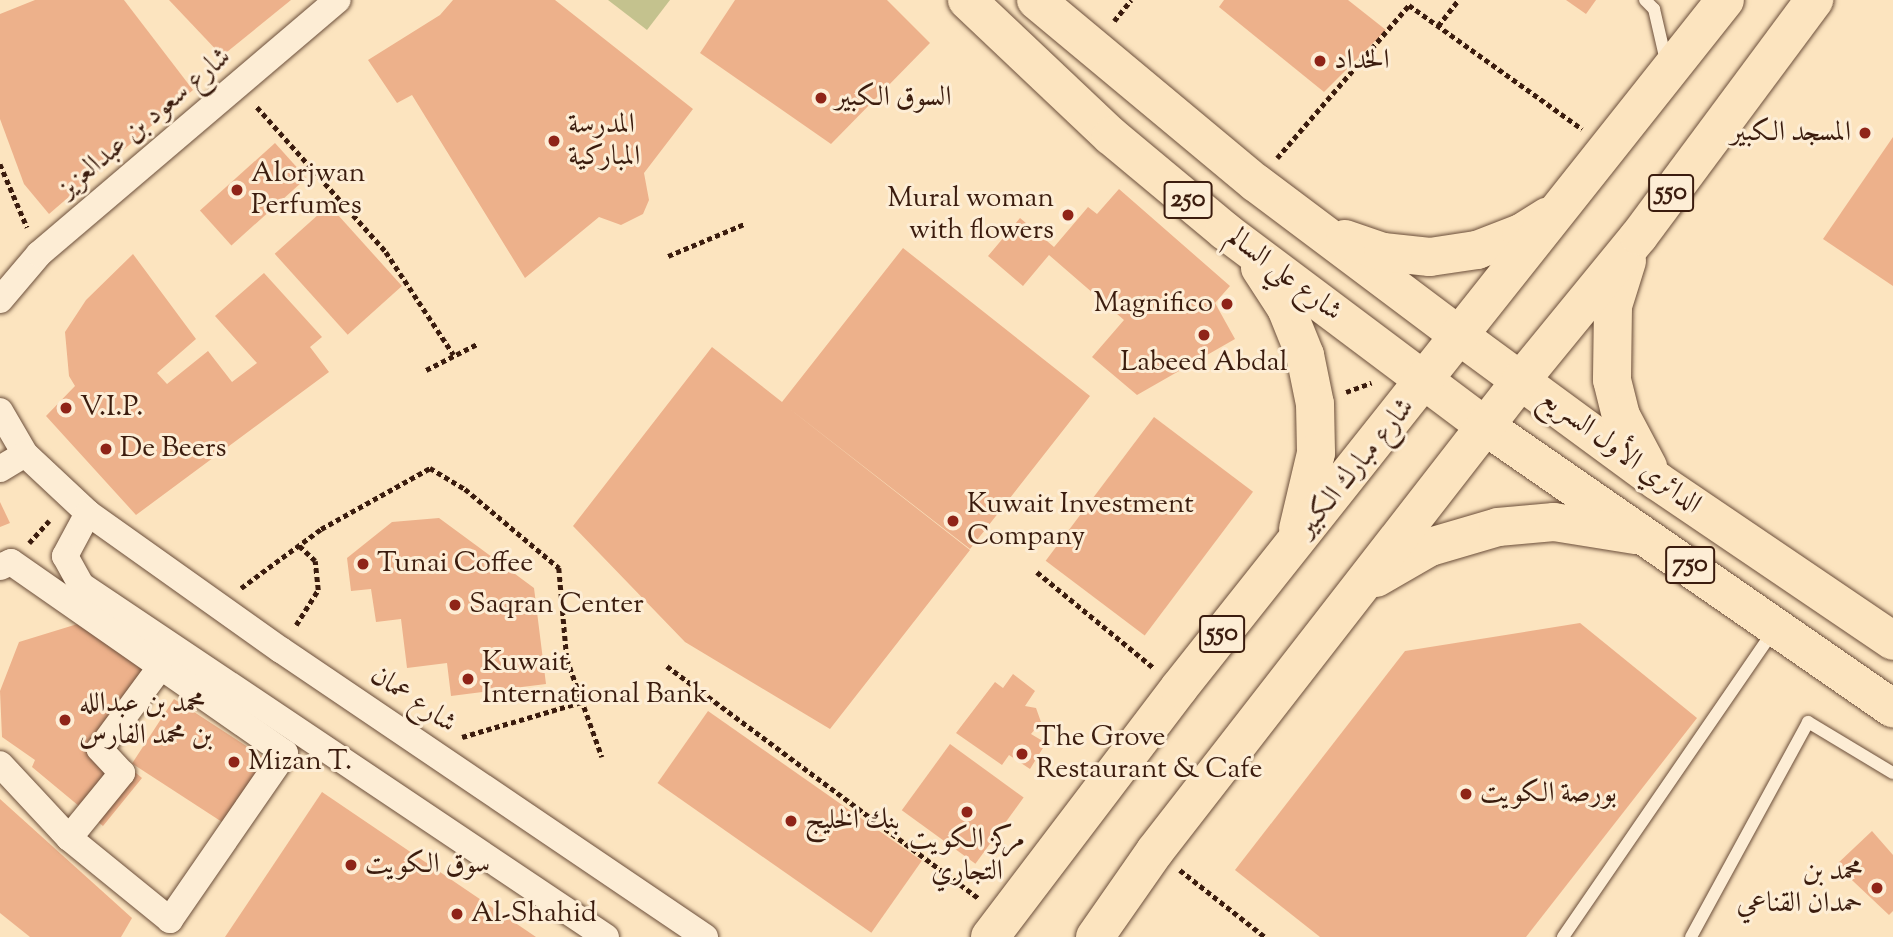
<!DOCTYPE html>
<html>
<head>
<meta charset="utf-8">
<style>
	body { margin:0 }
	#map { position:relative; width:1893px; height:937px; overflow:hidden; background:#fce4bf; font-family:"Sorts Mill Goudy",Amiri,serif }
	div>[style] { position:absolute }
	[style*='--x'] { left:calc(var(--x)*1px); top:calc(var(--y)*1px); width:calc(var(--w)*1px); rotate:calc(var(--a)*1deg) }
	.green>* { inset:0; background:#c4c28e }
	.building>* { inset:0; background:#edb18b; transform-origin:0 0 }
	.path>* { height:4.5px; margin-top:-2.25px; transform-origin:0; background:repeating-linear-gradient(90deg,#3b1c0e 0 5px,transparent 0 8.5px) }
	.roads { filter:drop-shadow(0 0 2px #6b4e3a) drop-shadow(0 0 2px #6b4e3a) }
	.lane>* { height:12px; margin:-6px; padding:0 6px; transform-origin:6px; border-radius:6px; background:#fdedd5 }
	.street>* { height:26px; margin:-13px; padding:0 13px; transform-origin:13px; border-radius:13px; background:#fdedd5 }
	.primary>* { height:38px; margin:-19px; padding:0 19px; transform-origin:19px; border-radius:19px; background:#fce4bf }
	.dots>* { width:19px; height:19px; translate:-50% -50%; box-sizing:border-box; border:4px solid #fdedd5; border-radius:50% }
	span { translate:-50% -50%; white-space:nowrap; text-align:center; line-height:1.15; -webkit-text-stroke:6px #fdedd5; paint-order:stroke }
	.shield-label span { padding:2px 5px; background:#fdedd5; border:2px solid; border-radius:5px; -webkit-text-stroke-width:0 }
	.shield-label { font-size:26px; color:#3b1c0e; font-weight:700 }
	.poi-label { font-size:28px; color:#3b1c0e }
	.left { translate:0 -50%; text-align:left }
	.right { translate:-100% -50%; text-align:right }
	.street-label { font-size:28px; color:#3b1c0e }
</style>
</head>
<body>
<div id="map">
	<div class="green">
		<i style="clip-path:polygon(608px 0,670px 0,647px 30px)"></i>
	</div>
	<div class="building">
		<i style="clip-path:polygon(35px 0,124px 0,193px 90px,49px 214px,24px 184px,0 119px,0 14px)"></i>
		<i style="clip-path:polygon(169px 0,291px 0,222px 56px)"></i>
		<i style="clip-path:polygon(453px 0,555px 0,693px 109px,644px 173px,649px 200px,643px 214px,621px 225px,599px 217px,525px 278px,412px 95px,397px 103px,368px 60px,440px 15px)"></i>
		<i style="clip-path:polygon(735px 0,887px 0,930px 43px,831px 144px,700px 53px)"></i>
		<i style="clip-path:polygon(1224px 0,1348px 0,1386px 30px,1324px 92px,1219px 7px)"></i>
		<i style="clip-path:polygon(1566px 0,1596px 0,1586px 14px)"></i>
		<i style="clip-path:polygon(1893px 137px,1893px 286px,1823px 239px)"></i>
		<i style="left:275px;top:143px;width:47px;height:101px;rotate:48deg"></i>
		<i style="clip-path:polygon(1119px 189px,1230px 286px,1215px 303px,1235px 339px,1137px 395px,1092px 357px,1124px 320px,1049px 255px,1023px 286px,988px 256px,1020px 218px,1054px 247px,1088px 207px,1097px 214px)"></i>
		<i style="left:329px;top:205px;width:109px;height:73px;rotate:48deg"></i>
		<i style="clip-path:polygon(903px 248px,1090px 396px,970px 549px,786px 406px,970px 550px,830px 729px,685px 642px,573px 526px,712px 347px,782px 402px)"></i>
		<i style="clip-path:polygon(133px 254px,196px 339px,157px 373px,167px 384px,208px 351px,232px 382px,257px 363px,215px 316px,264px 273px,322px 337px,310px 347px,329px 372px,136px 515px,46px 416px,75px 386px,69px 376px,65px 332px,86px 300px)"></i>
		<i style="left:1154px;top:417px;width:124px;height:180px;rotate:37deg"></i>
		<i style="clip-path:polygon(0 502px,10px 523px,0 527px)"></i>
		<i style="clip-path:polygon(439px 518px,534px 588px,546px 684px,451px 696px,447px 663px,407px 668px,401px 619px,376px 622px,371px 589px,351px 591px,347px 558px,392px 522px)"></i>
		<i style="clip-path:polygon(84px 622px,161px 673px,108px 750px,142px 778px,103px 826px,32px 767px,35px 760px,2px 737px,0 691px,19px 642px)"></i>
		<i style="clip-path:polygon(1580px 623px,1697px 718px,1526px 937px,1320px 937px,1235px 870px,1405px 651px)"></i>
		<i style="clip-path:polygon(1013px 674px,1035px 691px,1025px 706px,1036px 708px,1041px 722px,1031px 734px,1046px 743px,1030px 769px,1009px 755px,1002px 765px,956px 733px,995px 682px,1003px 688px)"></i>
		<i style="left:174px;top:699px;width:111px;height:77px;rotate:33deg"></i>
		<i style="left:708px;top:711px;width:261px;height:88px;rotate:35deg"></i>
		<i style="left:950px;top:744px;width:91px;height:82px;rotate:36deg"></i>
		<i style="clip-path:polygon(322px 792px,536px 937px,225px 937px)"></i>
		<i style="clip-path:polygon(0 799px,132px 918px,121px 937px,30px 937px,0 913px)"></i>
		<i style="clip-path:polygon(1872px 831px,1893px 855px,1893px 911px,1889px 915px,1836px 865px)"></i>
	</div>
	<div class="path">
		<i style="--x:1114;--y:21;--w:27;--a:-51"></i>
		<i style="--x:1438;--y:26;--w:33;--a:-52"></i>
		<i style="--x:257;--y:107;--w:194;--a:48.3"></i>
		<i style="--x:386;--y:252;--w:123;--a:56.6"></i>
		<i style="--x:1277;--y:158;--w:202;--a:-49.2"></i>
		<i style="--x:1409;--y:5;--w:213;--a:35.6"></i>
		<i style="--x:0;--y:164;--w:69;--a:66.8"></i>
		<i style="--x:668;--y:256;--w:82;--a:-22.8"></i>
		<i style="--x:426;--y:370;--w:59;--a:-27"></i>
		<i style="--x:1346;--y:392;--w:27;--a:-20"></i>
		<i style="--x:29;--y:543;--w:30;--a:-48"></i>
		<i style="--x:1037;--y:572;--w:151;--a:39.4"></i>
		<i style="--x:241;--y:588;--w:99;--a:-36.4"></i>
		<i style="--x:321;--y:529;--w:125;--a:-29.2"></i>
		<i style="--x:430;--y:468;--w:41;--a:31"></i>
		<i style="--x:465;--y:489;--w:123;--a:40"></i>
		<i style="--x:559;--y:568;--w:91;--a:85"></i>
		<i style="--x:567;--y:659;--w:104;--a:70.3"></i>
		<i style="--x:296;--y:625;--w:41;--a:-57.8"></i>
		<i style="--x:318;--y:590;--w:29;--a:-96"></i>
		<i style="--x:315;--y:561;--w:23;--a:-137"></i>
		<i style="--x:667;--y:666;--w:388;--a:36.7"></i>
		<i style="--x:462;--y:737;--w:125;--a:-16.3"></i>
		<i style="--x:1180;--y:870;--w:108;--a:38.2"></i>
	</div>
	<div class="roads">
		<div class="lane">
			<i style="--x:1645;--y:0;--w:13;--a:45"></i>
			<i style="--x:1654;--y:9;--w:53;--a:77"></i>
			<i style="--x:1563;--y:937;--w:371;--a:-55.5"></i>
			<i style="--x:1691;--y:937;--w:245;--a:-61.4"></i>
			<i style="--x:1808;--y:722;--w:99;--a:31"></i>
		</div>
		<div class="street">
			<i style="--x:0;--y:300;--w:60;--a:-49.7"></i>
			<i style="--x:39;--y:254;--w:392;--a:-40.4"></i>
			<i style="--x:0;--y:411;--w:50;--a:59.8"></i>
			<i style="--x:25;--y:454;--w:86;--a:43.1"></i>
			<i style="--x:88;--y:513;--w:237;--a:35.4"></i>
			<i style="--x:281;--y:650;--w:512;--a:34.09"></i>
			<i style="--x:0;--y:469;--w:29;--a:-31"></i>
			<i style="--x:88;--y:513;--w:49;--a:118.1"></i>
			<i style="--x:65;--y:556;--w:33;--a:61"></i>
			<i style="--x:81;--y:585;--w:632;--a:33.84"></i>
			<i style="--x:0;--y:567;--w:12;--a:-24"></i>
			<i style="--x:11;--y:562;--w:334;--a:34.9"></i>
			<i style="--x:285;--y:753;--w:203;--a:124.6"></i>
			<i style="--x:170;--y:920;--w:130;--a:-140.9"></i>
			<i style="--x:69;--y:838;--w:101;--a:-133"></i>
			<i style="--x:69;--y:838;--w:84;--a:-50.8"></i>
			<i style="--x:122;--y:773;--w:33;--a:-133"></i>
			<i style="--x:100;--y:749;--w:99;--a:-53.6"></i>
		</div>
		<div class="primary">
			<i style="--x:967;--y:0;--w:198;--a:43.4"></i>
			<i style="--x:1111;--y:136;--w:148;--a:39.8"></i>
			<i style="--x:1225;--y:231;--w:325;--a:36.9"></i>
			<i style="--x:1485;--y:426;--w:496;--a:34.7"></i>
			<i style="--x:1036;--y:0;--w:286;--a:39.8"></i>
			<i style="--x:1256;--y:183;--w:256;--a:36.9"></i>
			<i style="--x:1461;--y:337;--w:243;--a:36.3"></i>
			<i style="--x:1657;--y:481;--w:285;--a:34.1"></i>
			<i style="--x:1345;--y:239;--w:40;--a:18.9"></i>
			<i style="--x:1383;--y:252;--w:47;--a:6.1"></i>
			<i style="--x:1430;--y:257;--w:48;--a:-8.5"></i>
			<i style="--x:1477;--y:250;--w:47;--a:-21.1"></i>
			<i style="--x:1521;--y:233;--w:31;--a:-32"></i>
			<i style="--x:1627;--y:261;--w:47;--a:107.3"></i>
			<i style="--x:1613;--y:306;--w:74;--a:90.8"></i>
			<i style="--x:1612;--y:380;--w:37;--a:76"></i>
			<i style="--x:1621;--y:416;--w:58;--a:62.1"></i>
			<i style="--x:1260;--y:268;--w:48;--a:57"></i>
			<i style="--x:1286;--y:308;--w:51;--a:68"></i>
			<i style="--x:1305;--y:355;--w:50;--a:78.5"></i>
			<i style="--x:1315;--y:404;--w:49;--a:88.8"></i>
			<i style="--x:1316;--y:453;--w:78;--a:103.3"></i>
			<i style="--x:1376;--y:578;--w:62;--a:-29.9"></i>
			<i style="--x:1430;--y:547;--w:71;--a:-16.4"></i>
			<i style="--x:1498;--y:527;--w:56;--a:-5.1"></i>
			<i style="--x:1554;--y:522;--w:82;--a:9.1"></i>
			<i style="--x:990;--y:937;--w:313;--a:-52.8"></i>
			<i style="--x:1179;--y:688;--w:878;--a:-51.56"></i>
			<i style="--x:1095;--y:937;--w:105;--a:-55.1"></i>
			<i style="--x:1155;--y:851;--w:596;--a:-52.15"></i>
			<i style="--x:1521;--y:380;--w:186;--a:-50.7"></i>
			<i style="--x:1639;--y:236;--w:294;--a:-53.4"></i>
		</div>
	</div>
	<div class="dots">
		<i style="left:1320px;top:61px;background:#8f2418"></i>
		<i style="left:821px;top:98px;background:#8f2418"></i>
		<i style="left:1865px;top:133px;background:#8f2418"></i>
		<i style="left:554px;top:141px;background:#8f2418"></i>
		<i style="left:237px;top:190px;background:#8f2418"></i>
		<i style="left:1068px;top:215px;background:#8f2418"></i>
		<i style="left:1227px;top:304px;background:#8f2418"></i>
		<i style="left:1204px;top:335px;background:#8f2418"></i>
		<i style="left:66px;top:408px;background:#8f2418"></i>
		<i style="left:106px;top:449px;background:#8f2418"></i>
		<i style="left:953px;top:521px;background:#8f2418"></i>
		<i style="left:363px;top:564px;background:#8f2418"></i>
		<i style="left:455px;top:605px;background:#8f2418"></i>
		<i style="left:468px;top:679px;background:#8f2418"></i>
		<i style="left:65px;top:720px;background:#8f2418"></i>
		<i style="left:1022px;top:754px;background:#8f2418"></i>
		<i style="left:234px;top:762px;background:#8f2418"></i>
		<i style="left:1466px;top:794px;background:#8f2418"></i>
		<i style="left:967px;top:812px;background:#8f2418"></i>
		<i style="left:791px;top:821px;background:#8f2418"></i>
		<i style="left:351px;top:865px;background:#8f2418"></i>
		<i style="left:1877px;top:888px;background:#8f2418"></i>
		<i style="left:457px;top:914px;background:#8f2418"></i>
	</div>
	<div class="shield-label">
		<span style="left:1671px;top:193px">550</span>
		<span style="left:1188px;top:200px">250</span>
		<span style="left:1690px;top:565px">750</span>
		<span style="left:1222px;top:634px">550</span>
	</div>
	<div class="poi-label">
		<span class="left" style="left:1334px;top:61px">الحداد</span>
		<span class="left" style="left:835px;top:98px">السوق الكبير</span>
		<span class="left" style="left:568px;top:141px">المدرسة<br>المباركية</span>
		<span class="right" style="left:1851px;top:133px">المسجد الكبير</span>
		<span class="left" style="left:251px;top:190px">Alorjwan<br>Perfumes</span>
		<span class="right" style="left:1054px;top:215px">Mural woman<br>with flowers</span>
		<span class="right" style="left:1213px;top:304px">Magnifico</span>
		<span style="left:1204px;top:363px">Labeed Abdal</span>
		<span class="left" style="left:80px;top:408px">V.I.P.</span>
		<span class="left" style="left:120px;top:449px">De Beers</span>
		<span class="left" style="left:967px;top:521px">Kuwait Investment<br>Company</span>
		<span class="left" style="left:377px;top:564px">Tunai Coffee</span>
		<span class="left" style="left:469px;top:605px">Saqran Center</span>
		<span class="left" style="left:482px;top:679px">Kuwait<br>International Bank</span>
		<span class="left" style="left:79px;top:720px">محمد بن عبدالله<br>بن محمد الفارس</span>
		<span class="left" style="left:1036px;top:754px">The Grove<br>Restaurant &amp; Cafe</span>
		<span class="left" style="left:248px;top:762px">Mizan T.</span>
		<span class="left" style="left:1480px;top:794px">بورصة الكويت</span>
		<span class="left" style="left:805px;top:821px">بنك الخليج</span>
		<span style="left:967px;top:856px">مركز الكويت<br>التجاري</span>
		<span class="left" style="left:365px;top:865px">سوق الكويت</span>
		<span class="right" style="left:1863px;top:888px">محمد بن<br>حمدان القناعي</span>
		<span class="left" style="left:471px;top:914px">Al-Shahid</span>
	</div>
	<div class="street-label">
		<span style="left:145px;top:123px;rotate:-40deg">شارع سعود بن عبدالعزيز</span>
		<span style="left:1284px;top:275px;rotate:37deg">شارع علي السالم</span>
		<span style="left:1620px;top:452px;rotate:36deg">الدائري الأول السريع</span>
		<span style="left:1356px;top:468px;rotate:-51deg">شارع مبارك الكبير</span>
		<span style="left:413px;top:700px;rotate:34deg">شارع عمان</span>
	</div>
</div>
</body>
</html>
